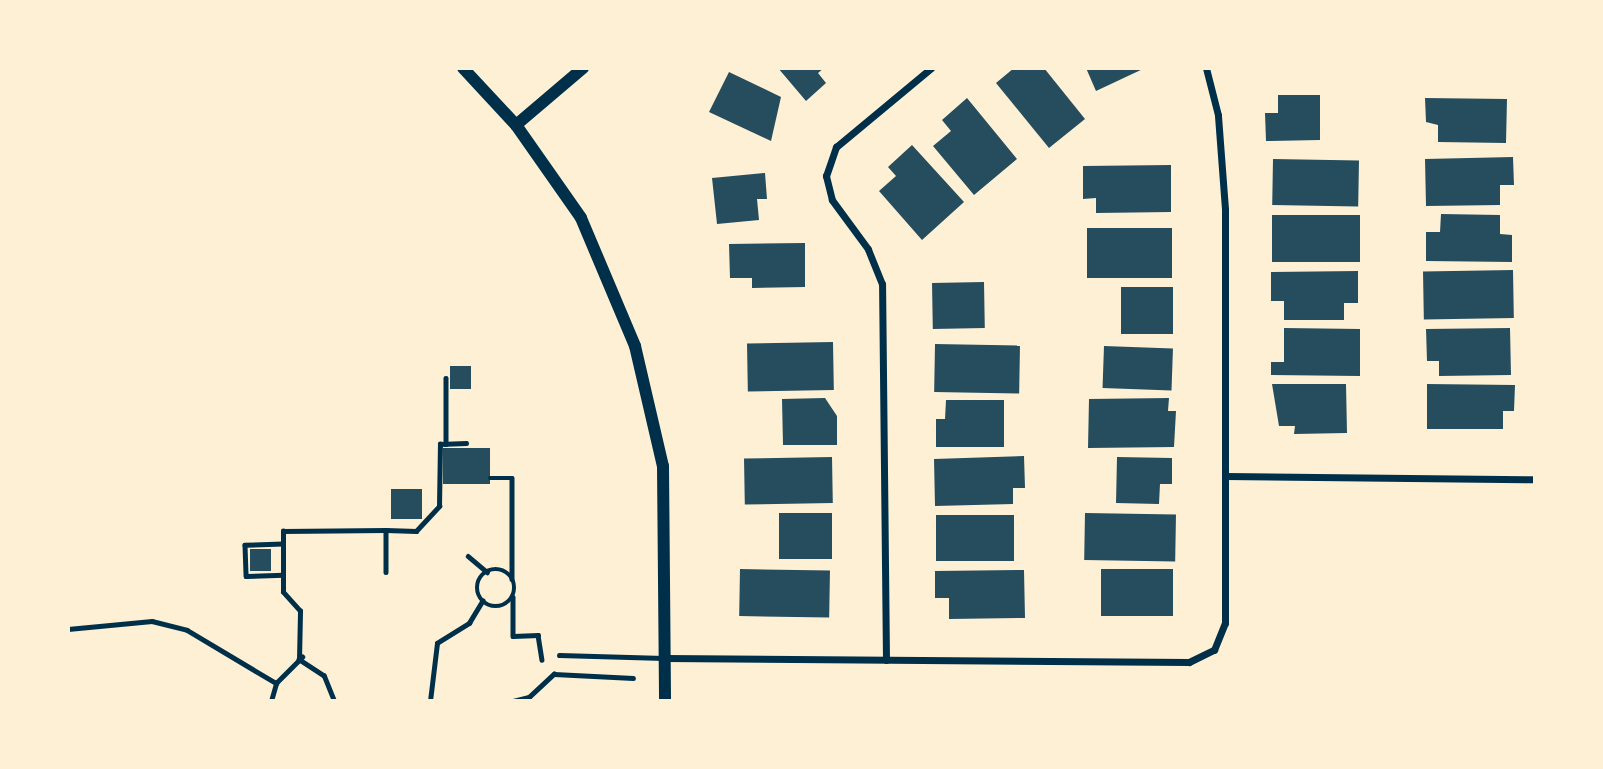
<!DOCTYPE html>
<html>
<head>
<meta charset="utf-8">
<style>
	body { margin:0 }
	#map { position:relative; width:1603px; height:769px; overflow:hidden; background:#fdf0d5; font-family:"PT Sans Narrow",sans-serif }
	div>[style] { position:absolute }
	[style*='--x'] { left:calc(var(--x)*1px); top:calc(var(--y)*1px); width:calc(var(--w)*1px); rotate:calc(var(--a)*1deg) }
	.building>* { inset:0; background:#264d5e; transform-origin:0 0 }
	.path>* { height:4.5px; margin:-2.25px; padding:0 2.25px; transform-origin:2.25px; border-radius:2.25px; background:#003049 }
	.path>.ring { margin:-2.25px; padding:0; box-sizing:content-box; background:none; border:4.5px solid #003049; border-radius:50% }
	.service>* { height:5px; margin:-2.5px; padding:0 2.5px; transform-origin:2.5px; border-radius:2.5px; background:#003049 }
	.minor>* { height:7px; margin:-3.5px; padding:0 3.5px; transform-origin:3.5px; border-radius:3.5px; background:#003049 }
	.tertiary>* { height:12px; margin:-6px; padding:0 6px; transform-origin:6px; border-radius:6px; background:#003049 }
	span { translate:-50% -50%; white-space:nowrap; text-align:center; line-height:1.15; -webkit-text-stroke:5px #fdf0d5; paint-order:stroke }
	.frame { position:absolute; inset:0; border:70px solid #fdf0d5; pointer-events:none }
</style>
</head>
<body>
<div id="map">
	<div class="building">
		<i style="clip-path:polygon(778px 68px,824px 68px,818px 73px,826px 83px,806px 101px)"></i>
		<i style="clip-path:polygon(1014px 68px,1044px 68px,1085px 119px,1049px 148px,996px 83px)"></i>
		<i style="clip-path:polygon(1086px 68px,1145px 68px,1096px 91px)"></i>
		<i style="clip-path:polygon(729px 72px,781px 97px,771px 141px,709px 112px)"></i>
		<i style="clip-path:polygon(1278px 95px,1320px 95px,1320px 140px,1266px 141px,1265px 113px,1278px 113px)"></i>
		<i style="clip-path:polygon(967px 98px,1017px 159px,974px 195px,933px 146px,951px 131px,942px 120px)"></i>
		<i style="clip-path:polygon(1425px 98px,1507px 99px,1506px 143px,1438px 142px,1438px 125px,1426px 122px)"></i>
		<i style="clip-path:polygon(912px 145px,964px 202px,922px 240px,879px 191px,896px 176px,888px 167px)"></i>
		<i style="clip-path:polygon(1513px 157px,1514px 185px,1500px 185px,1500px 205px,1426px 206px,1425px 159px)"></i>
		<i style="left:1273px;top:159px;width:86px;height:46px;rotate:1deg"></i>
		<i style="clip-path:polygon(1171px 165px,1171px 212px,1096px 213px,1096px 198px,1083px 199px,1083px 166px)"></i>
		<i style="clip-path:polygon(765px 173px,767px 199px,757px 199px,759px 220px,717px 224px,712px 178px)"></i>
		<i style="clip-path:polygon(1441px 214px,1500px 215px,1500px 234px,1512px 235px,1512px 262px,1426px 261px,1426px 232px,1440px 232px)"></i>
		<i style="left:1360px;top:215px;width:47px;height:88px;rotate:90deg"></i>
		<i style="left:1172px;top:228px;width:50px;height:85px;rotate:90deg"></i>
		<i style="clip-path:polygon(805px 243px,805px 287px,752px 288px,752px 278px,730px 278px,729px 244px)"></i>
		<i style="left:1513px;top:270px;width:48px;height:90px;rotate:89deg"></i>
		<i style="clip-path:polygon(1358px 271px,1358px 303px,1344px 303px,1344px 320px,1284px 320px,1284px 301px,1271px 301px,1271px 272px)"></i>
		<i style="left:984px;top:282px;width:46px;height:52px;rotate:89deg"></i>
		<i style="left:1121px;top:287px;width:52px;height:47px"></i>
		<i style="clip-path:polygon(1284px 328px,1360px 329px,1360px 376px,1271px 375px,1271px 362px,1284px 362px)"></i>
		<i style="clip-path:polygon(1510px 328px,1511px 375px,1439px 376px,1439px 361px,1427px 361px,1426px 329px)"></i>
		<i style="left:833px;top:342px;width:48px;height:86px;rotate:89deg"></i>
		<i style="left:935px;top:344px;width:85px;height:48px;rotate:1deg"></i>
		<i style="left:1104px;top:346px;width:69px;height:42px;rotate:2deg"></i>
		<i style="left:471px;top:366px;width:23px;height:21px;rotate:90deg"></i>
		<i style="clip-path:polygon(1272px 384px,1346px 384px,1347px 433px,1294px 434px,1295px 426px,1279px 426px)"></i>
		<i style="clip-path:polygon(1427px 384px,1515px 385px,1514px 411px,1503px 411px,1503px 429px,1427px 429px)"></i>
		<i style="clip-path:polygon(825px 398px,837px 416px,837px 445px,783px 445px,782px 399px)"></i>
		<i style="clip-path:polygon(1169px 398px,1168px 411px,1176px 411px,1174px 447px,1088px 448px,1089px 399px)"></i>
		<i style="clip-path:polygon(946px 400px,1004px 400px,1004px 447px,936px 447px,936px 419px,945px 419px)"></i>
		<i style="left:443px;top:448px;width:47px;height:36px"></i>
		<i style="clip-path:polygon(1024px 456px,1025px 488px,1013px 488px,1013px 504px,935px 506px,934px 459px)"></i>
		<i style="left:832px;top:457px;width:46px;height:88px;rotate:89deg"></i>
		<i style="clip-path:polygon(1117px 457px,1172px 458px,1172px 484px,1160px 484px,1159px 504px,1116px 503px)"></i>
		<i style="left:391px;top:489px;width:31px;height:30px"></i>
		<i style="left:832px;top:513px;width:46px;height:53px;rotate:90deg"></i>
		<i style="left:1085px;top:513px;width:91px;height:47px;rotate:1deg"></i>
		<i style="left:1014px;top:515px;width:46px;height:78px;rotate:90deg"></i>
		<i style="left:250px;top:549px;width:21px;height:22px"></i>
		<i style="left:740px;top:569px;width:90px;height:47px;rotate:1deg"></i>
		<i style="left:1173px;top:569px;width:47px;height:72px;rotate:90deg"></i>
		<i style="clip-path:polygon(1024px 570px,1025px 618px,949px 619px,949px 598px,935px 598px,935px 571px)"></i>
	</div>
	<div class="path">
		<i style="--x:446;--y:378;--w:66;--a:90"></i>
		<i style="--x:490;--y:478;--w:22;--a:0"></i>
		<i style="--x:512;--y:478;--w:101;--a:90"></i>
		<i style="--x:386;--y:530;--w:30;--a:2"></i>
		<i style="--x:416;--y:531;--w:34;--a:-47"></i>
		<i style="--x:439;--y:506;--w:62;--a:-89.1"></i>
		<i style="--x:440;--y:444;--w:26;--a:-2"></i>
		<i style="--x:283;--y:544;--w:38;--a:178"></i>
		<i style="--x:245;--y:545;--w:31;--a:88"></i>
		<i style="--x:246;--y:576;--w:37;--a:-2"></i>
		<i style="--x:468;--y:556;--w:25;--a:40"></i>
		<i class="ring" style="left:477px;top:569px;width:33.5px;height:33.5px"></i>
		<i style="--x:513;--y:597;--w:39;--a:90"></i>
		<i style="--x:513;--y:636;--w:25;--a:-2"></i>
		<i style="--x:538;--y:635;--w:25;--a:81"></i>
		<i style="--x:68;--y:629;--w:84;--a:-5.4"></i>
		<i style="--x:152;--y:621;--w:36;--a:14"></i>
		<i style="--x:187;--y:630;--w:104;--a:30.8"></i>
		<i style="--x:271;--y:701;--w:19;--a:-74"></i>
		<i style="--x:276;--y:683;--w:37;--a:-45"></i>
		<i style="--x:334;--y:701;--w:27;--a:-112"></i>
		<i style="--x:324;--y:676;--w:30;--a:-147"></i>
		<i style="--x:299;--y:660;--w:49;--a:-88.8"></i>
		<i style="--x:300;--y:611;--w:25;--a:-132"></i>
		<i style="--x:283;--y:592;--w:61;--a:-90"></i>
		<i style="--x:283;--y:531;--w:103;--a:-0.6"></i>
		<i style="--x:386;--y:530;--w:42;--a:90"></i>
		<i style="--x:430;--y:701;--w:58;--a:-83.1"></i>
		<i style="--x:437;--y:643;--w:38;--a:-32"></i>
		<i style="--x:469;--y:623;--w:26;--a:-59"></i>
		<i style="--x:513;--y:701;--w:16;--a:-14"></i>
		<i style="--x:529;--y:697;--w:34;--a:-43"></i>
		<i style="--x:554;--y:674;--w:79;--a:2.9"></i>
	</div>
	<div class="service">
		<i style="--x:559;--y:655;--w:105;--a:1.6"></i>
	</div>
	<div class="minor">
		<i style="--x:1225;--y:476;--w:310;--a:0.6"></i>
		<i style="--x:665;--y:658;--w:524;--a:0.44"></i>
		<i style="--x:1189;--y:662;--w:28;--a:-26"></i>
		<i style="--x:1214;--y:650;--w:29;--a:-68"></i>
		<i style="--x:1225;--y:623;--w:414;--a:-90"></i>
		<i style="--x:1225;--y:209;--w:94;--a:-94.3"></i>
		<i style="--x:1218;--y:115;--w:49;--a:-104.3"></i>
		<i style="--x:886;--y:660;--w:376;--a:-90.6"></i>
		<i style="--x:882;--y:284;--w:38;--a:-112"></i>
		<i style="--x:868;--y:249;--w:61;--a:-126.3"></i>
		<i style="--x:832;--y:200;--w:25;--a:-104"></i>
		<i style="--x:826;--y:176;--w:31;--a:-71"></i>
		<i style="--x:836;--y:147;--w:124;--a:-39.7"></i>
	</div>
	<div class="tertiary">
		<i style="--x:463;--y:68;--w:78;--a:47.1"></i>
		<i style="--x:516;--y:125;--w:113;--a:55"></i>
		<i style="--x:581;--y:218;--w:139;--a:67.1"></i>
		<i style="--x:635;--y:346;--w:123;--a:76.9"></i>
		<i style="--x:663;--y:466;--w:235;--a:89.5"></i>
		<i style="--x:516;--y:125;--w:88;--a:-40.4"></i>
	</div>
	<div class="frame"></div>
</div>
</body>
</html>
